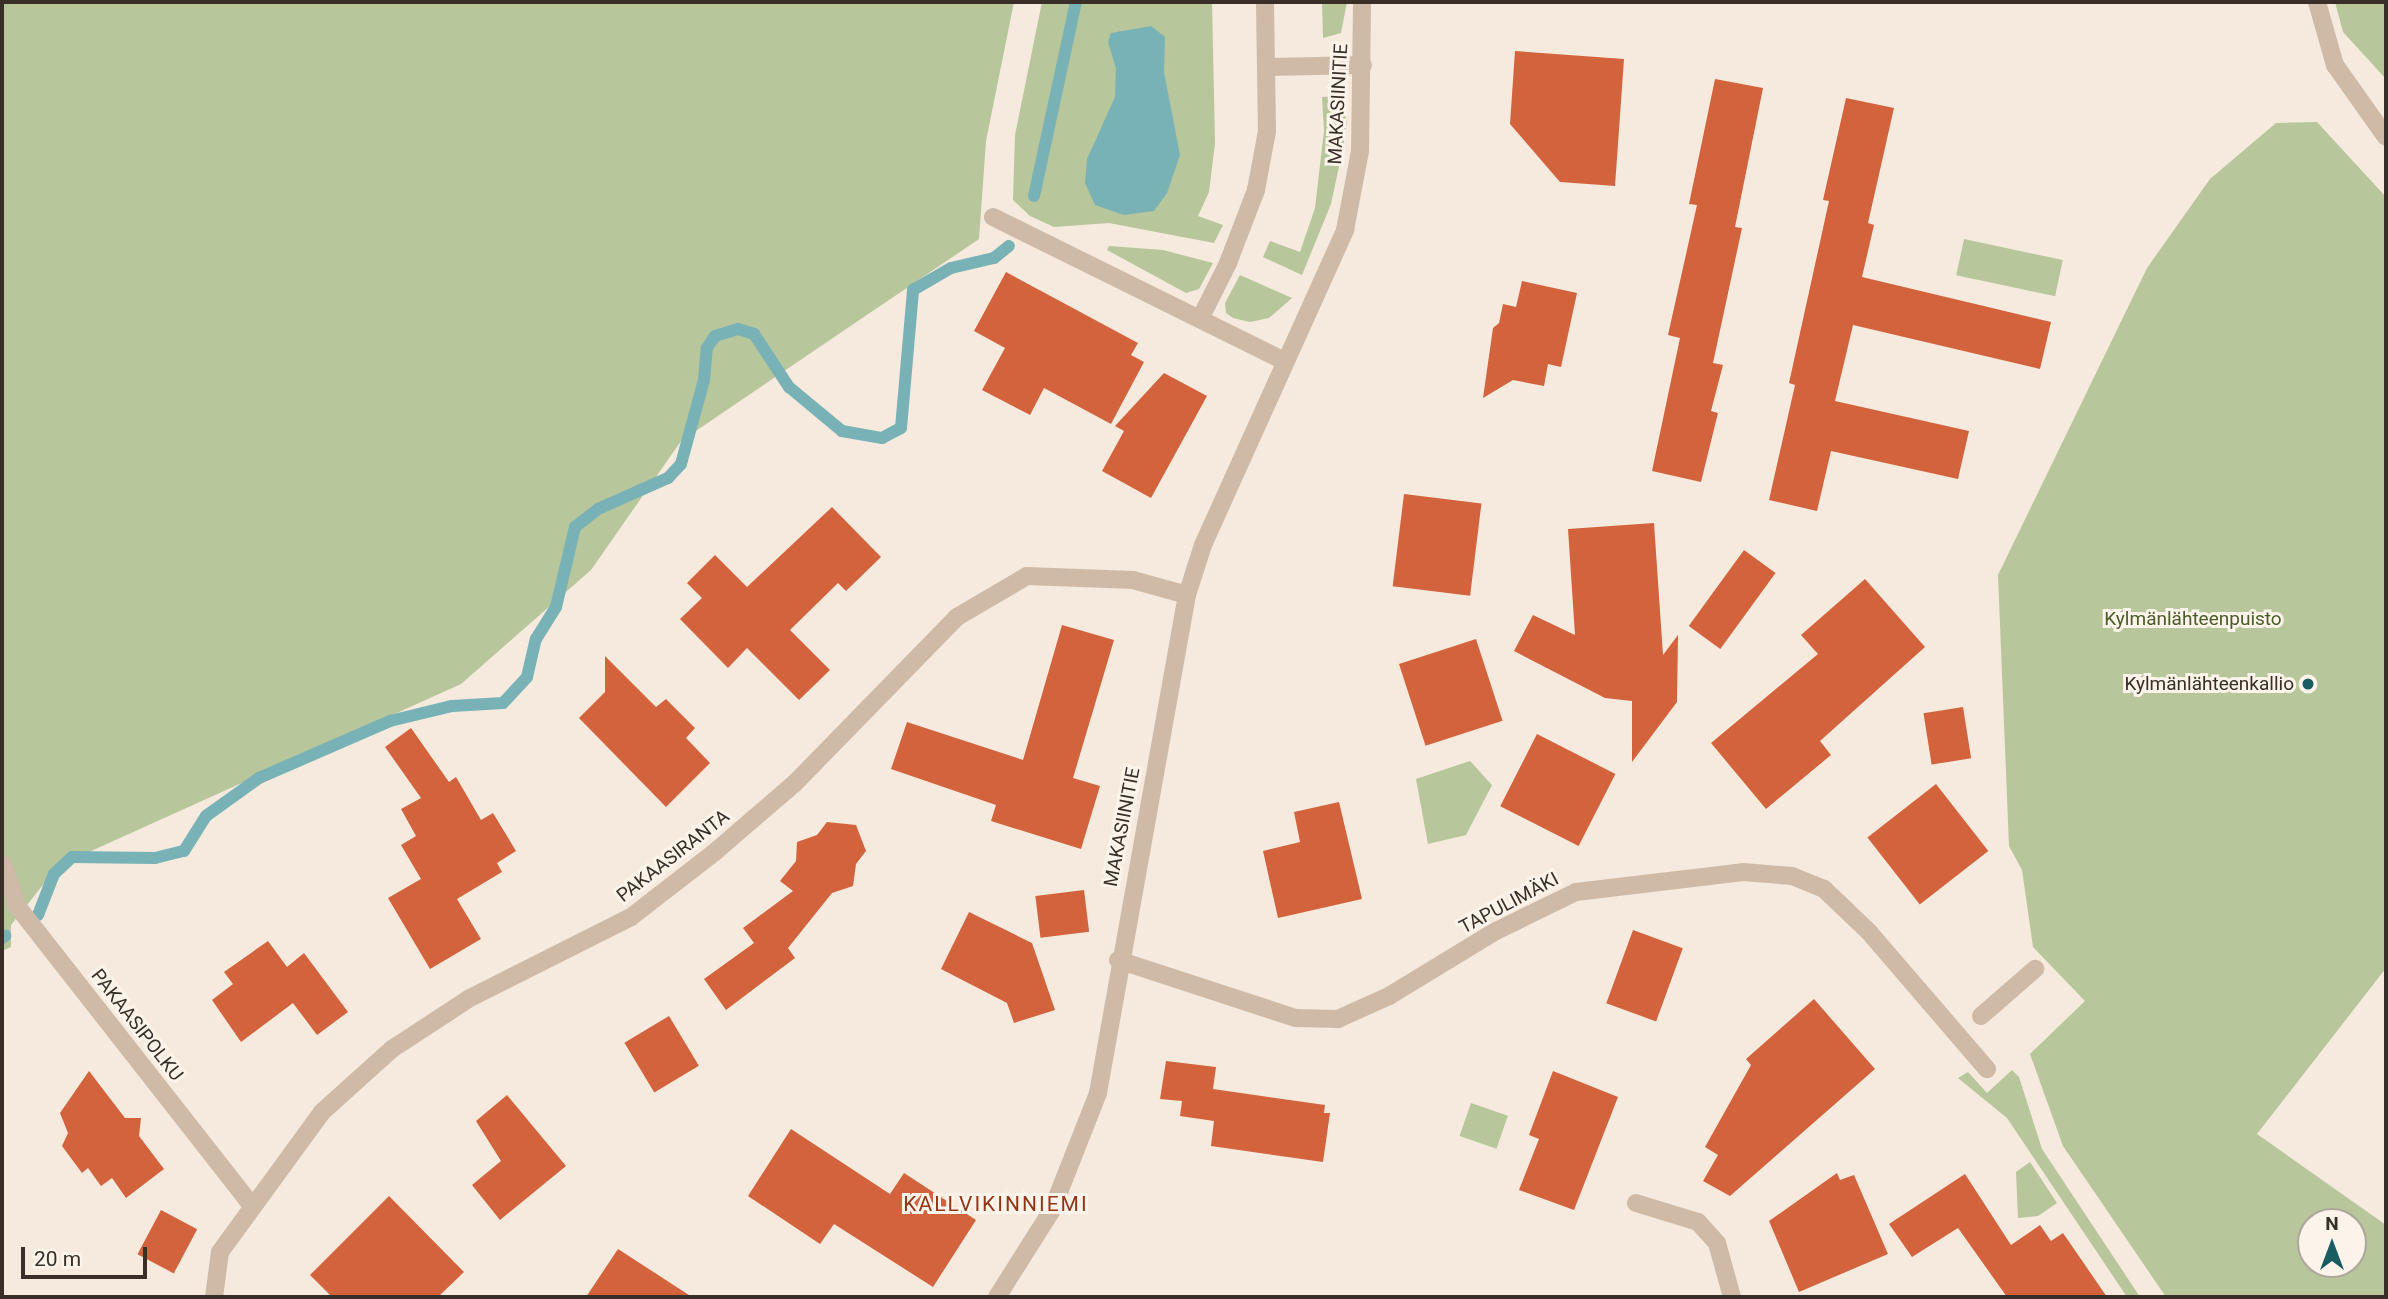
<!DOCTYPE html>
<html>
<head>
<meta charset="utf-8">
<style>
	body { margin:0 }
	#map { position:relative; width:2388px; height:1299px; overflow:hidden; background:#f5eadd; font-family:Roboto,sans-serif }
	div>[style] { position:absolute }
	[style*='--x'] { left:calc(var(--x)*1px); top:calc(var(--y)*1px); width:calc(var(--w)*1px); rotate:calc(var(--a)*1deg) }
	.green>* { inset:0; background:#b7c69b; transform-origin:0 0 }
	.water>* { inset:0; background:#78b2b6 }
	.stream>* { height:12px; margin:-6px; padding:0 6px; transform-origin:6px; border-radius:6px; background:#78b2b6 }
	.building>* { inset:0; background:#d3633d; transform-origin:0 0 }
	.lane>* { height:18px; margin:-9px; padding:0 9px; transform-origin:9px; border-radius:9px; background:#cfbaa7 }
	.street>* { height:18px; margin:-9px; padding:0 9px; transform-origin:9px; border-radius:9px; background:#cfbaa7 }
	.dots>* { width:19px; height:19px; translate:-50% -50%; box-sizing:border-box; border:4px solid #fcf4ea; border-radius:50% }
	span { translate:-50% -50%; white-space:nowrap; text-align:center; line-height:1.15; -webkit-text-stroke:6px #fcf4ea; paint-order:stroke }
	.street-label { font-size:19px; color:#3a2e28 }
	.park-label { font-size:19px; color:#495c29 }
	.poi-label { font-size:19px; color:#3a2e28 }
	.right { translate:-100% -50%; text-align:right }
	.neighbourhood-label { font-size:21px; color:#933618; letter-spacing:2px }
	.frame { position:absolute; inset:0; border:4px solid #3a2e28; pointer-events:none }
	.north { position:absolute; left:2297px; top:1208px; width:70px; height:70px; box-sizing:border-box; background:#fcf4ea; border:2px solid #aea59c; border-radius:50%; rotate:0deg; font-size:19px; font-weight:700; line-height:28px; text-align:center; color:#3a2e28 }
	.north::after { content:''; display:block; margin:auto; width:24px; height:32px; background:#195c61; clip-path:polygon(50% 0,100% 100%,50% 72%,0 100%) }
	.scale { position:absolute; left:21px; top:1247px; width:126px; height:32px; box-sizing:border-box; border:4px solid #3a2e28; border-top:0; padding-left:9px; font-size:21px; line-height:24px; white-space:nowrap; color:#3a2e28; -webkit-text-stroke:5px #fcf4ea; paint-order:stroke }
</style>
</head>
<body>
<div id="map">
	<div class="green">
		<i style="clip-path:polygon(2px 2px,1014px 2px,986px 141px,979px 239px,681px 441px,591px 570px,461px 684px,58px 866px,11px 925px,11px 947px,2px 951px)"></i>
		<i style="clip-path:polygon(1042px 2px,1212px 2px,1215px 143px,1209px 192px,1198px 216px,1223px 225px,1214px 243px,1109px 223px,1054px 227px,1030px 216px,1013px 200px,1015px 135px)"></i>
		<i style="clip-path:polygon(1322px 2px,1347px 2px,1341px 33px,1323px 38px)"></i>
		<i style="clip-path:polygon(2335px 2px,2386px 2px,2386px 79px,2343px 32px)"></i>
		<i style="clip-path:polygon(1339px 96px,1347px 121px,1343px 148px,1331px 204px,1302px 275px,1263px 257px,1270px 241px,1300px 252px,1315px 208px,1324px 131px,1322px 97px)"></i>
		<i style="clip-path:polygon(evenodd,2317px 122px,2386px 197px,2386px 968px,2257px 1134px,2386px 1225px,2386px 1297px,2166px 1297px,2063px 1146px,2030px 1054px,2085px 1001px,2033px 947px,2022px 870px,2009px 846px,1998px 575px,2147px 268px,2210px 179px,2276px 123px,2317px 122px,2311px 1222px,2353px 1222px,2353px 1264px,2311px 1264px,2311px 1222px)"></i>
		<i style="left:1964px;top:239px;width:101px;height:37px;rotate:12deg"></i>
		<i style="clip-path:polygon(1109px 246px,1163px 250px,1213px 263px,1199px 289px,1186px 293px,1107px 250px)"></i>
		<i style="clip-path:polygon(1240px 275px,1292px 298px,1269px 318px,1250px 322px,1233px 318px,1226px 313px,1225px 303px)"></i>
		<i style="clip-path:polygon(1470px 761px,1492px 785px,1466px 835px,1428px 844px,1416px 779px)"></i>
		<i style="clip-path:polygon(2012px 1070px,2019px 1077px,2042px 1149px,2140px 1297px,2127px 1297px,2007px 1118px,1958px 1078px,1968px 1072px,1987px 1093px)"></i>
		<i style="left:1471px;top:1103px;width:39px;height:35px;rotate:19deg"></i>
		<i style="clip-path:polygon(2030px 1162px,2057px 1203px,2038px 1216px,2018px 1218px,2016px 1172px)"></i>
	</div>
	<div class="water">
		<i style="clip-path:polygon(1151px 26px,1165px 37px,1164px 72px,1180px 155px,1167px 193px,1154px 211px,1124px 215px,1095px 205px,1085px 183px,1087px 159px,1115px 97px,1116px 68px,1108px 42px,1111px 33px)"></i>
	</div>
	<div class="stream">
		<i style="--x:1034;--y:196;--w:198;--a:-77.8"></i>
		<i style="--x:38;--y:915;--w:44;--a:-68.7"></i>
		<i style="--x:54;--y:874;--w:25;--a:-43"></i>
		<i style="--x:72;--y:857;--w:83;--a:0.7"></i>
		<i style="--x:155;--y:858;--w:30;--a:-14"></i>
		<i style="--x:184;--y:851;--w:41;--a:-57.8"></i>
		<i style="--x:206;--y:816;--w:65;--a:-35.6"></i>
		<i style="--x:259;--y:778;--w:143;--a:-23.5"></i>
		<i style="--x:390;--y:721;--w:64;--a:-13.6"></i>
		<i style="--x:452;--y:706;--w:51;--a:-3.4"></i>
		<i style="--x:503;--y:703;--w:35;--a:-47"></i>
		<i style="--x:527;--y:677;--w:39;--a:-77"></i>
		<i style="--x:536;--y:639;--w:38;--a:-58"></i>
		<i style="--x:556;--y:607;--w:82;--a:-76.6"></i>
		<i style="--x:575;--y:527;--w:29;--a:-38"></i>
		<i style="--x:598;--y:509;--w:77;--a:-23.9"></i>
		<i style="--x:668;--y:478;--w:19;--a:-47"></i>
		<i style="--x:681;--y:464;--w:87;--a:-74.7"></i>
		<i style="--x:704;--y:380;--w:32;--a:-85"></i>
		<i style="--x:707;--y:348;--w:14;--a:-56"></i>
		<i style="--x:715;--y:336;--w:24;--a:-17"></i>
		<i style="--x:738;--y:329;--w:17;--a:17"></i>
		<i style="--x:754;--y:334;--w:64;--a:56.6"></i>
		<i style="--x:789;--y:387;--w:69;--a:39.7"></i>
		<i style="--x:842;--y:431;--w:41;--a:9.9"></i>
		<i style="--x:882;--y:438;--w:21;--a:-28"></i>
		<i style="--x:901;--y:428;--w:139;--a:-85"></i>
		<i style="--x:913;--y:290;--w:44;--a:-30.1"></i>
		<i style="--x:951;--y:268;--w:44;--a:-13.1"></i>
		<i style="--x:994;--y:258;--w:19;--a:-39"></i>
		<i style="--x:2;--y:938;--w:4;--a:-34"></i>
	</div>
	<div class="building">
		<i style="clip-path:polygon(1515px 51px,1624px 59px,1615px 186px,1560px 182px,1510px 124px)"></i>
		<i style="clip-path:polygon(1715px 79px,1763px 88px,1735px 227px,1742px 228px,1713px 363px,1723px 365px,1711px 411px,1718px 413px,1701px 482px,1652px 471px,1680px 338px,1668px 335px,1697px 205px,1689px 204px)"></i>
		<i style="clip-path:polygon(1846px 98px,1894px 108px,1868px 223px,1874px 225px,1862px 277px,2051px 322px,2040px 369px,1853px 325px,1835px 401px,1969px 431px,1958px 479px,1831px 451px,1817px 511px,1769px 500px,1795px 385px,1789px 383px,1829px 201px,1823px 200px)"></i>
		<i style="clip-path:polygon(1006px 272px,1138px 343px,1131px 355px,1144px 362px,1111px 424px,1044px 388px,1030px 415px,982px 390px,1005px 348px,974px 331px)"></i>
		<i style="clip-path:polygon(1522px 281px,1577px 293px,1561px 367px,1548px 364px,1544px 386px,1513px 380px,1483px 398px,1493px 328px,1499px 323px,1503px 304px,1516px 307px)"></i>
		<i style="clip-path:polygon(1164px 373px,1207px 396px,1151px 498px,1102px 471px,1124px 431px,1115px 426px)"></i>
		<i style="left:1404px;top:494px;width:78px;height:93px;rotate:7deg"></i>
		<i style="clip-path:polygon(832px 507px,881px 557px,846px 591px,838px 583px,790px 630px,830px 670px,799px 700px,747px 648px,728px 668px,680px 619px,702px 598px,687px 583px,715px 555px,747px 587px)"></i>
		<i style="clip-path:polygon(1654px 523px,1663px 655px,1678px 635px,1677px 702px,1632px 762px,1632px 701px,1605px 698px,1514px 651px,1533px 615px,1575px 635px,1568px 529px)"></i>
		<i style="left:1744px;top:550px;width:39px;height:94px;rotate:36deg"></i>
		<i style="clip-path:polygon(1865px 579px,1925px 647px,1820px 741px,1831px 755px,1766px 809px,1711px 743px,1818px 654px,1801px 635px)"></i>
		<i style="clip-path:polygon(1062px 625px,1114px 640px,1073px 778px,1100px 786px,1081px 849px,991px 821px,996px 805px,891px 769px,907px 722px,1023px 760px)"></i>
		<i style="left:1476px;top:639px;width:86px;height:81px;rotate:72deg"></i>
		<i style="clip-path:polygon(605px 656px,656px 707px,666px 699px,695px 728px,686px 738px,710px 763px,666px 807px,579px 718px,605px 692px)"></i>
		<i style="left:1963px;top:707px;width:52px;height:40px;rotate:81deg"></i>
		<i style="clip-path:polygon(411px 728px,449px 782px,456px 777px,481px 820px,493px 813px,516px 851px,497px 863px,502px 872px,457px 899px,481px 939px,430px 969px,388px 898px,421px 879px,401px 845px,416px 836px,401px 809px,421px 798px,385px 747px)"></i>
		<i style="left:1537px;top:734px;width:88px;height:81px;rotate:27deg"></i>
		<i style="left:1936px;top:784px;width:85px;height:87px;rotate:52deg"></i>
		<i style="clip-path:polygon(1339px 802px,1362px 899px,1278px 918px,1263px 851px,1300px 842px,1294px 812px)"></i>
		<i style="clip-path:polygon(827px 822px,856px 825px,866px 851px,856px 864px,853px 886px,832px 893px,788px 948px,795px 958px,726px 1010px,704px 979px,754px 943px,743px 928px,793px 891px,780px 881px,796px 861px,797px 842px,817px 835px)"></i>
		<i style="left:1084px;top:890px;width:42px;height:49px;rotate:83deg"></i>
		<i style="clip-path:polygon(969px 912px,1032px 943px,1055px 1010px,1014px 1023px,1007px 1003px,941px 969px)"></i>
		<i style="left:1633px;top:930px;width:53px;height:78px;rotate:20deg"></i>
		<i style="clip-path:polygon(268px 941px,287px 967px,304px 953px,348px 1012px,317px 1035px,293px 1003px,241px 1042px,212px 1000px,233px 984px,224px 972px)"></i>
		<i style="clip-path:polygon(1814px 999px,1875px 1069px,1730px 1196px,1703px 1181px,1718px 1155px,1705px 1147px,1751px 1065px,1746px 1059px)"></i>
		<i style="left:669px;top:1016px;width:58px;height:52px;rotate:59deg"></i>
		<i style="clip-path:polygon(1166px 1061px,1216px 1067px,1213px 1089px,1325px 1105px,1324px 1113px,1330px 1113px,1323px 1162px,1211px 1146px,1214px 1121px,1180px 1116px,1182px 1101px,1160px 1099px)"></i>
		<i style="clip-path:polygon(89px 1071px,125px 1118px,141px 1118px,139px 1136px,164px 1169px,126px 1198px,112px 1178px,101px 1186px,88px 1168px,82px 1173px,62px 1146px,68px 1133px,60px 1113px)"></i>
		<i style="clip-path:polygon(1553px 1071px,1618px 1097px,1574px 1210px,1519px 1190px,1539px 1139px,1529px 1135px)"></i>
		<i style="clip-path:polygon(507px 1095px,566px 1166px,500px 1220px,472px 1185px,501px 1161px,476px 1121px)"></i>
		<i style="clip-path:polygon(791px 1129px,890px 1194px,904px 1173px,976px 1220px,933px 1287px,834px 1224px,820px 1244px,748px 1196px)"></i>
		<i style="clip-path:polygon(1837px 1173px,1840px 1180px,1854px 1175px,1888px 1254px,1799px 1292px,1769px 1221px)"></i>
		<i style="clip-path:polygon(1965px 1174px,2011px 1245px,2040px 1225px,2051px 1241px,2063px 1233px,2107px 1297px,2007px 1297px,1958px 1228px,1912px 1257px,1889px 1224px)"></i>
		<i style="clip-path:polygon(389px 1196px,464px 1272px,438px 1297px,332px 1297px,310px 1275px)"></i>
		<i style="left:161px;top:1210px;width:41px;height:50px;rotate:28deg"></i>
		<i style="clip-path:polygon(618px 1249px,692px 1297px,586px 1297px)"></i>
	</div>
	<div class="lane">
		<i style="--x:1268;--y:67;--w:95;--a:-1.2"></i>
		<i style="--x:1200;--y:319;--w:63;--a:-63.4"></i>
		<i style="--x:1228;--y:263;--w:78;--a:-69"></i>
		<i style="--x:1256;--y:190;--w:60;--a:-79.4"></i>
		<i style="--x:1267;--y:131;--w:129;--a:-90.9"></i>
		<i style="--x:1981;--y:1016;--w:72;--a:-41"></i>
		<i style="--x:1636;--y:1203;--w:65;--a:17"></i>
		<i style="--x:1698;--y:1222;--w:28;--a:48"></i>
		<i style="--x:1717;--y:1243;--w:56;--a:74.5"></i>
	</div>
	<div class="street">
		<i style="--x:2317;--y:2;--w:66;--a:74.1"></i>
		<i style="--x:2335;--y:65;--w:88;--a:54.7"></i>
		<i style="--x:993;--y:217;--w:325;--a:26.3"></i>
		<i style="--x:3;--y:864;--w:44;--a:71.6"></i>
		<i style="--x:17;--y:906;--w:381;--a:51.9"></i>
		<i style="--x:1118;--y:960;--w:186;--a:18.1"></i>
		<i style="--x:1295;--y:1018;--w:43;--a:1.3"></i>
		<i style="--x:1338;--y:1019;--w:56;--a:-24.3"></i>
		<i style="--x:1389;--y:996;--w:125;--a:-31.3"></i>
		<i style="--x:1496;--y:931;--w:89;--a:-26"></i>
		<i style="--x:1576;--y:892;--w:168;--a:-6.8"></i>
		<i style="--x:1743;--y:872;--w:49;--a:4.7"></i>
		<i style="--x:1792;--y:876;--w:35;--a:22"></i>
		<i style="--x:1824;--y:889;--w:62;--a:43.7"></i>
		<i style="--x:1869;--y:932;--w:181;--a:49.3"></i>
		<i style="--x:214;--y:1297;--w:45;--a:-82.4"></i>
		<i style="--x:220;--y:1252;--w:173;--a:-53.9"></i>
		<i style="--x:322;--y:1112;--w:94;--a:-42"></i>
		<i style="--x:392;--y:1049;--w:93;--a:-33.2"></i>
		<i style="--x:470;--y:998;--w:180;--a:-26.7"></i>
		<i style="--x:631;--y:917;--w:108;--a:-37.8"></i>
		<i style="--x:716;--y:851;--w:104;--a:-40.7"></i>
		<i style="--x:795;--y:783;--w:232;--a:-45.7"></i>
		<i style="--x:957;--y:617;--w:81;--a:-30.4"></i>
		<i style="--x:1027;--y:576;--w:106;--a:2.2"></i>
		<i style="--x:1133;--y:580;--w:56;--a:15.5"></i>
		<i style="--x:997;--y:1297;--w:103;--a:-57.7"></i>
		<i style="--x:1052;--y:1210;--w:126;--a:-68.5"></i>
		<i style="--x:1098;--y:1093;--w:506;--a:-79.87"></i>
		<i style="--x:1187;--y:595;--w:52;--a:-72.3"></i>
		<i style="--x:1203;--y:545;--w:346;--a:-65.7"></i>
		<i style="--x:1345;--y:230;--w:80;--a:-79.2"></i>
		<i style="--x:1360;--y:151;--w:149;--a:-89.2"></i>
	</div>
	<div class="dots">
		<i style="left:2308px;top:684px;background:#195c61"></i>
	</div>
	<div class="street-label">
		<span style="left:1338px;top:104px;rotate:-87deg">MAKASIINITIE</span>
		<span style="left:1122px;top:827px;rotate:-79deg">MAKASIINITIE</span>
		<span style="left:673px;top:856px;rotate:-38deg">PAKAASIRANTA</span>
		<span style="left:1509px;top:903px;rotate:-28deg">TAPULIMÄKI</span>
		<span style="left:137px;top:1025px;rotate:52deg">PAKAASIPOLKU</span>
	</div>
	<div class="park-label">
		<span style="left:2193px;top:619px">Kylmänlähteenpuisto</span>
	</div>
	<div class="poi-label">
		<span class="right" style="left:2294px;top:684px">Kylmänlähteenkallio</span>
	</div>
	<div class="neighbourhood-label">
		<span style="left:996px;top:1204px">KALLVIKINNIEMI</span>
	</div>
	<div class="frame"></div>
	<div class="north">N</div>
	<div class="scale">20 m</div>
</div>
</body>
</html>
